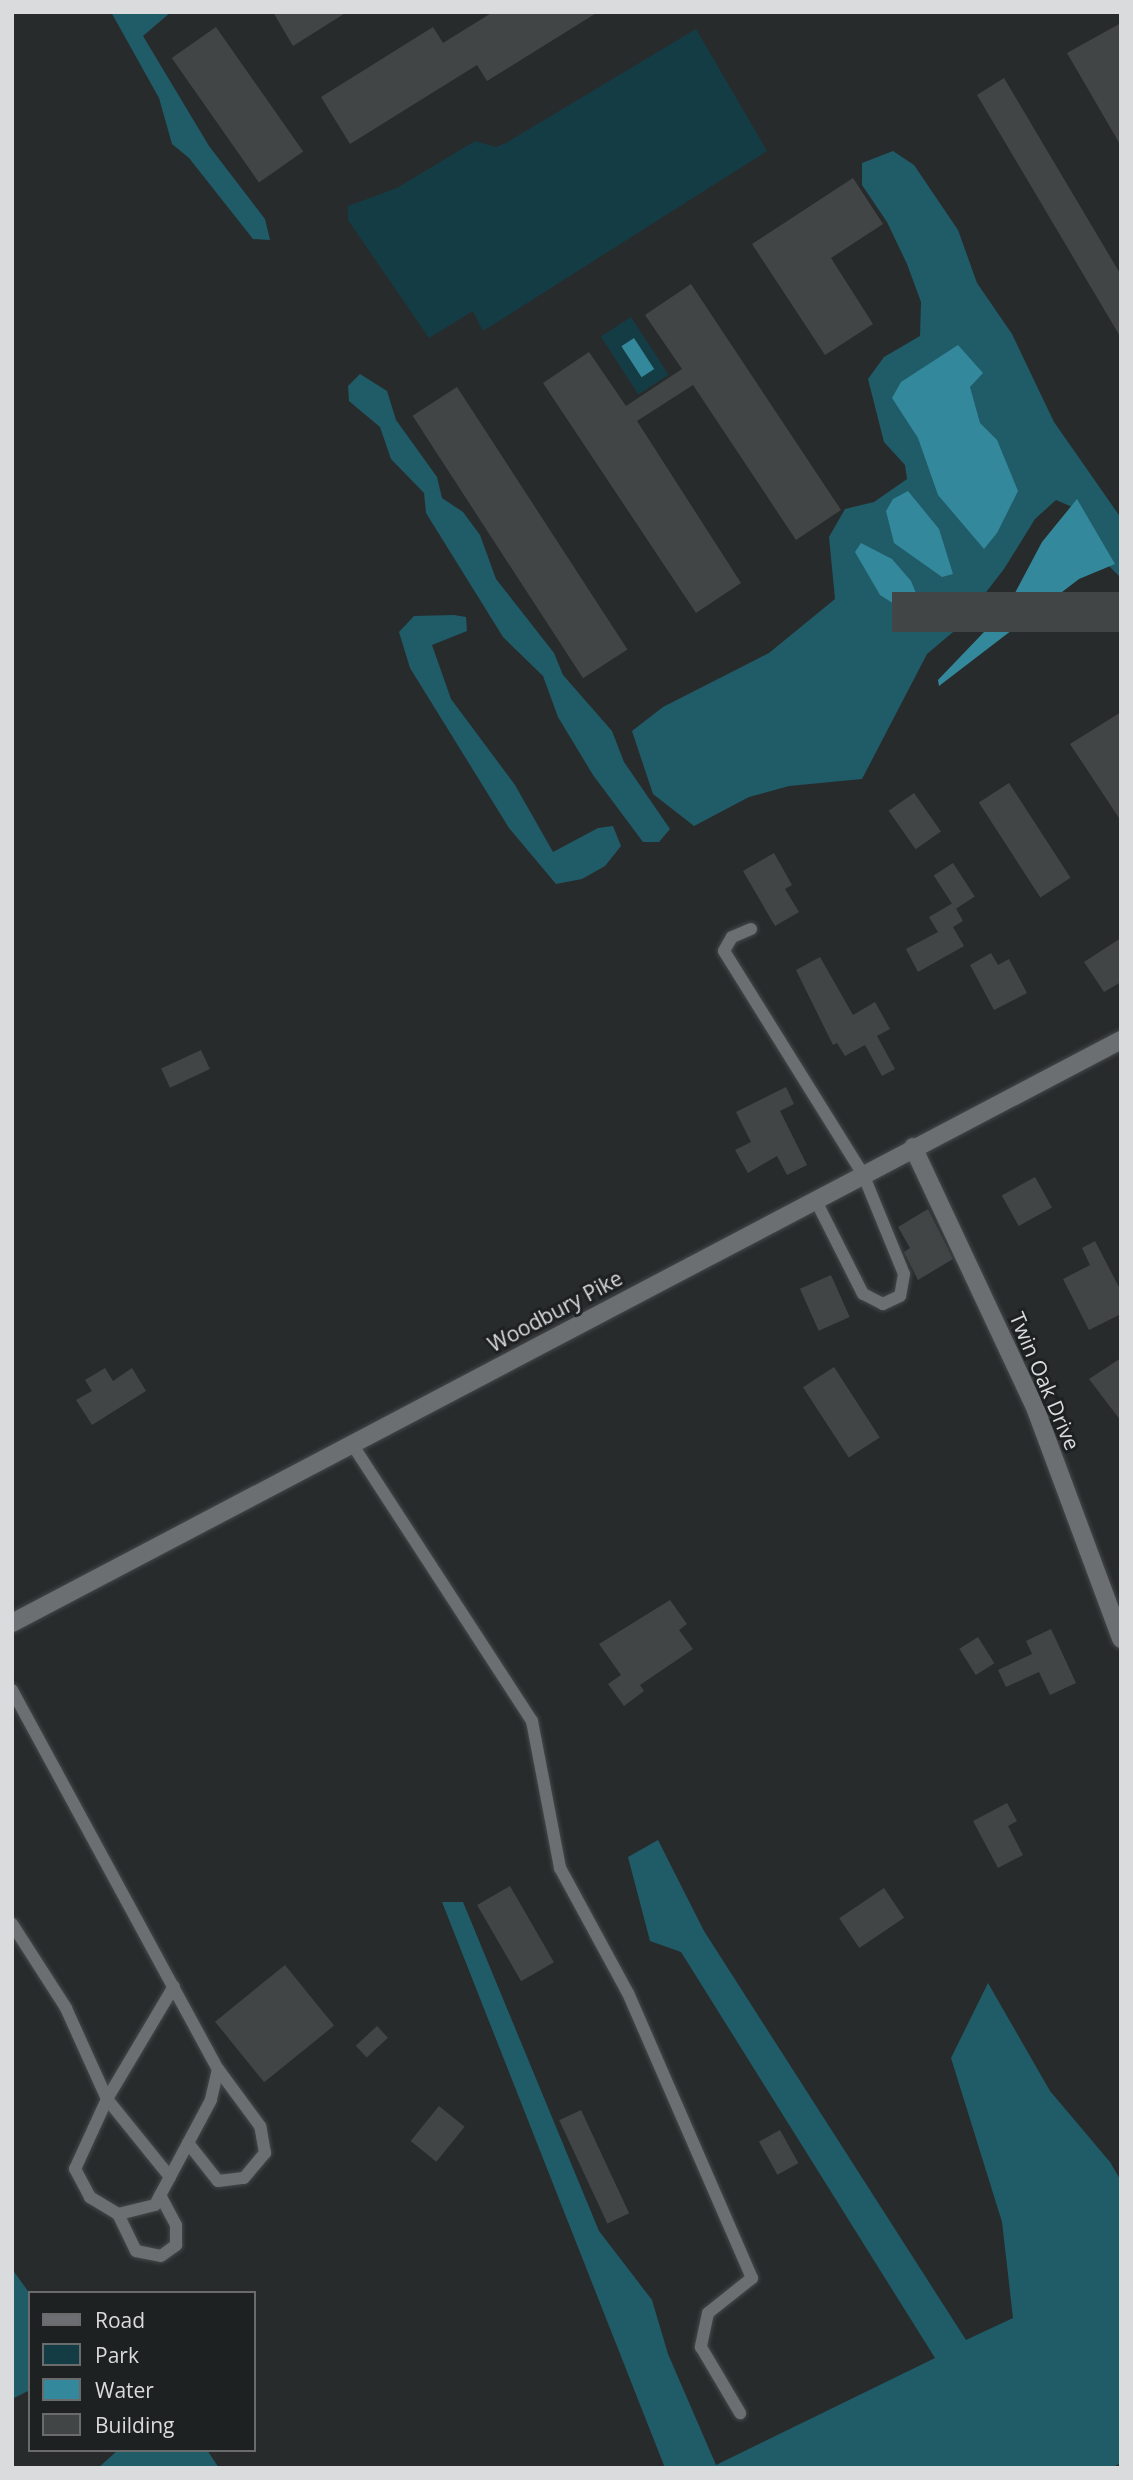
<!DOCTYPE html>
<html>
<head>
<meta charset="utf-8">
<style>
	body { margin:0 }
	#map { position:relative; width:1133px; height:2480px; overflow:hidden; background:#282b2c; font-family:"Open Sans",sans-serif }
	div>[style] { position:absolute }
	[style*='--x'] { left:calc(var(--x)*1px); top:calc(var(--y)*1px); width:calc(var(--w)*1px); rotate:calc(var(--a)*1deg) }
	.green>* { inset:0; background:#143c45; transform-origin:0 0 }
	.forest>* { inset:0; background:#205b68 }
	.water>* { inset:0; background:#34889b; transform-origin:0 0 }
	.building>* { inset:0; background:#424546; transform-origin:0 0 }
	.roads { filter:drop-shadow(0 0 2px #444849) drop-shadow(0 0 2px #444849) }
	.service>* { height:12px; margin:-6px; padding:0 6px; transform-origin:6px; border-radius:6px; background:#6b6f71 }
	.minor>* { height:18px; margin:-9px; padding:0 9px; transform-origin:9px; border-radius:9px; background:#6b6f71 }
	.tertiary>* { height:18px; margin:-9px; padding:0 9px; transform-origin:9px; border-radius:9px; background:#6b6f71 }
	span { translate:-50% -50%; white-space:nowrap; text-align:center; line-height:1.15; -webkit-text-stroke:6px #1e2122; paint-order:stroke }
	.street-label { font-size:21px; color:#d9dbdc }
	.frame { position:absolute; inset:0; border:14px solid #d9dbdc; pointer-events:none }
	.legend { position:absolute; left:28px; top:2291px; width:228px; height:161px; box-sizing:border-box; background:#1e2122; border:2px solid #696b6c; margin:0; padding:9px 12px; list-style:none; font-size:21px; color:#d9dbdc }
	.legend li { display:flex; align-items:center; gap:14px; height:35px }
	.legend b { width:35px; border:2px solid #696b6c }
</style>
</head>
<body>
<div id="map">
	<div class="green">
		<i style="clip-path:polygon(696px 29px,767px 151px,483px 331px,473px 311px,429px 338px,348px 220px,348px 206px,397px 188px,475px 141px,496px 147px,506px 143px)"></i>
		<i style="left:631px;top:317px;width:69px;height:36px;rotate:57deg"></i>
	</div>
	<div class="forest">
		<i style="clip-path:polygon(111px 12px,171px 12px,143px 36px,209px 146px,265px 219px,270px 240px,253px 239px,189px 158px,172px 144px,159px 98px)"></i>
		<i style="clip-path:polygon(893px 151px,914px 165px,958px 230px,977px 283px,1012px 334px,1054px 422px,1121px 518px,1121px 578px,1098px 555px,1077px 509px,1056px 500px,1035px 519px,1004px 569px,959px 627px,927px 654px,862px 779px,789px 786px,749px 797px,694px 826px,653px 794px,632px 731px,663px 707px,769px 653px,835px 599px,829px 537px,845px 509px,874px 502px,907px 479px,905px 465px,884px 442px,868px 379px,884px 357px,920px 336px,921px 302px,907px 264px,887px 222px,862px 185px,862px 163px)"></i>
		<i style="clip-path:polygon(360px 374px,387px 391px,396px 420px,437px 477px,442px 498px,463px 512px,480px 535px,496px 579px,554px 653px,563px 675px,612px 731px,624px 762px,670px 829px,659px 842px,643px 842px,593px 775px,558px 717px,543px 676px,503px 637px,426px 513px,424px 493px,391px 459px,380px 427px,349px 401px,348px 386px)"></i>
		<i style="clip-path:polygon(454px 615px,466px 617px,467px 631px,432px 645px,451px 699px,515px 785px,553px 852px,598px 828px,613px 826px,621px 846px,605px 866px,582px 879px,556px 884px,509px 828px,410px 668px,399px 632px,414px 616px)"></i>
		<i style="clip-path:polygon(658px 1840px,704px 1931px,966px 2340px,1013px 2318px,1002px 2222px,951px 2058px,988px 1983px,1050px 2091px,1110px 2162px,1121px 2181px,1121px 2463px,1111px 2468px,665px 2468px,442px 1902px,463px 1902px,599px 2231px,652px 2300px,668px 2354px,716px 2465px,935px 2358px,681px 1952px,650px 1941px,628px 1857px)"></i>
		<i style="clip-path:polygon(12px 2269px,30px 2294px,30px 2390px,12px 2399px)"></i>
		<i style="clip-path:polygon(118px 2450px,207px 2450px,219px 2468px,98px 2468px)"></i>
	</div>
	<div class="water">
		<i style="left:634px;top:338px;width:37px;height:15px;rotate:57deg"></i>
		<i style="clip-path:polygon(958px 345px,983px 373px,970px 387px,980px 423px,997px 440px,1018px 491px,997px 533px,984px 549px,938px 495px,918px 438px,892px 398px,901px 382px)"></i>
		<i style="clip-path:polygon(908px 491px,939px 529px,953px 574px,942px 577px,894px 543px,886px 511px,893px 499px)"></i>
		<i style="clip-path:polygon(1077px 499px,1115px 564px,1079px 579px,939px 686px,938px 680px,1007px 608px,1042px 542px)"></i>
		<i style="clip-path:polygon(861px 543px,892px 559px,911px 581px,921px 605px,910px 614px,880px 595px,855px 552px)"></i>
	</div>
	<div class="building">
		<i style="clip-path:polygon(273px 12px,347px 12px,293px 46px)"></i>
		<i style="clip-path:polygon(493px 12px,598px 12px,487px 81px,477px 65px,350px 144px,321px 97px,433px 27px,443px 43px)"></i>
		<i style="clip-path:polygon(1121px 23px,1121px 146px,1067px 53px)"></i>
		<i style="left:216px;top:27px;width:152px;height:54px;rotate:55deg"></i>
		<i style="clip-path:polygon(1004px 78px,1121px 275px,1121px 338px,977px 95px)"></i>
		<i style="clip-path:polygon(853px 178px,883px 224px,831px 258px,873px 324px,825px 355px,752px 244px)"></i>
		<i style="clip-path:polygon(691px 284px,841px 510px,796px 540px,693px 385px,637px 421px,741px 583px,696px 613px,543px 383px,589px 352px,626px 406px,682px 369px,645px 315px)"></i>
		<i style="left:457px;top:387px;width:313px;height:53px;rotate:57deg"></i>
		<i style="left:1121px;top:592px;width:40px;height:229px;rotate:90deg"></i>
		<i style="clip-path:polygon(1121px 712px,1121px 821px,1070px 744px)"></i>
		<i style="left:1009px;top:783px;width:113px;height:36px;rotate:57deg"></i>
		<i style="left:914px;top:793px;width:47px;height:31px;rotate:55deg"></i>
		<i style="clip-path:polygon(774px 853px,792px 885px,785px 889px,799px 912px,775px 926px,743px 871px)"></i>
		<i style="left:953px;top:863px;width:40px;height:23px;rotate:57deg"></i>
		<i style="clip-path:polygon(953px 903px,963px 921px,953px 927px,964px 946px,918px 972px,906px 949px,938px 932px,929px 917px)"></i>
		<i style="clip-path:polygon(1121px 938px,1121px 982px,1104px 992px,1084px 962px)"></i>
		<i style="clip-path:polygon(991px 953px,998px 965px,1009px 959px,1027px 993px,994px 1010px,970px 965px)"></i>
		<i style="clip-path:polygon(820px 957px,853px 1015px,875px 1002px,890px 1029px,877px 1036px,895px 1069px,882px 1076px,865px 1045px,845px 1056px,837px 1043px,833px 1045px,796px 970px)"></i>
		<i style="left:201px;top:1050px;width:21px;height:44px;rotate:65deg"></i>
		<i style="clip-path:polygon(786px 1087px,794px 1104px,780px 1111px,807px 1165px,787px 1175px,777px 1156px,748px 1173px,735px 1150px,751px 1142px,736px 1112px)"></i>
		<i style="left:1035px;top:1177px;width:35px;height:38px;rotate:61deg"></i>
		<i style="clip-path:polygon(928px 1209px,953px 1259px,918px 1280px,904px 1252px,910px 1248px,898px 1227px)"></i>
		<i style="clip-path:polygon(1095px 1241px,1121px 1291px,1121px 1314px,1089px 1330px,1063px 1279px,1090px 1265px,1082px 1248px)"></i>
		<i style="left:831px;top:1275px;width:46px;height:34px;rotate:66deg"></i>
		<i style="clip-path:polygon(1121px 1358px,1121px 1421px,1089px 1379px)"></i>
		<i style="left:834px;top:1367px;width:84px;height:37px;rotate:57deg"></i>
		<i style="clip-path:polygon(105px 1368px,113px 1381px,132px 1368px,146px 1391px,92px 1425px,76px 1400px,92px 1391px,85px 1380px)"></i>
		<i style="clip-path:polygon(670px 1600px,687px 1624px,679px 1630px,693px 1649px,640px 1685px,644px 1691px,624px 1706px,608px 1684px,621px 1675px,599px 1644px)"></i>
		<i style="clip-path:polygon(1051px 1629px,1076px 1683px,1050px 1695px,1039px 1672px,1006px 1687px,998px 1670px,1032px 1654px,1026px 1641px)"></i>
		<i style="left:978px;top:1637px;width:31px;height:22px;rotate:58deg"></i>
		<i style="clip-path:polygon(1007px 1803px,1017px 1821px,1008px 1826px,1023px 1855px,998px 1868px,973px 1821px)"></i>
		<i style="left:510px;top:1886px;width:88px;height:38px;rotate:60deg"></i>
		<i style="left:884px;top:1888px;width:36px;height:54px;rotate:56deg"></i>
		<i style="left:285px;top:1965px;width:78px;height:90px;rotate:51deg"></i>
		<i style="left:377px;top:2026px;width:16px;height:29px;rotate:47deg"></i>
		<i style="left:439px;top:2106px;width:33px;height:45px;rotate:39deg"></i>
		<i style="left:581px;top:2110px;width:114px;height:24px;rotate:65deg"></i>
		<i style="left:780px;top:2130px;width:38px;height:24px;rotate:61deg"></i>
	</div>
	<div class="roads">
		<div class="service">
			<i style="--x:751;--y:929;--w:21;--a:157"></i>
			<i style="--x:732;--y:937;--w:16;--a:120"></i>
			<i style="--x:724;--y:951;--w:263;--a:58.1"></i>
			<i style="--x:863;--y:1174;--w:108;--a:67.7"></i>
			<i style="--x:904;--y:1274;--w:22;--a:100"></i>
			<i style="--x:900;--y:1296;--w:19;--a:155"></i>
			<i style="--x:883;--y:1304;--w:22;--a:-153"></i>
			<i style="--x:863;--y:1294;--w:106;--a:-116.8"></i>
			<i style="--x:352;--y:1444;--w:330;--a:57"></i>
			<i style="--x:532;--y:1721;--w:150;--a:79.2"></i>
			<i style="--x:560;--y:1868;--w:142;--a:61.5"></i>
			<i style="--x:628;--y:1993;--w:311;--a:66.5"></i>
			<i style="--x:752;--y:2278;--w:56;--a:141.5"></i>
			<i style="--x:708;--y:2313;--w:35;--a:102"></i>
			<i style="--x:701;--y:2347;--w:77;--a:59.4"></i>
			<i style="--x:12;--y:1690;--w:431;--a:61.5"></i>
			<i style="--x:218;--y:2069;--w:32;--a:103"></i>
			<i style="--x:211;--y:2100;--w:119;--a:118.1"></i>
			<i style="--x:155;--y:2205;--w:38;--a:166"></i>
			<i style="--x:118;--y:2214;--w:33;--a:-149"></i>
			<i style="--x:90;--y:2197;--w:32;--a:-118"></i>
			<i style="--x:75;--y:2169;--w:77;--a:-65.4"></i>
			<i style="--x:107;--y:2099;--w:100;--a:-114.3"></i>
			<i style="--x:66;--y:2008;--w:100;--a:-122.7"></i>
			<i style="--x:188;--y:2143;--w:48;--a:51.7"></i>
			<i style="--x:218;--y:2181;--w:26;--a:-7"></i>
			<i style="--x:244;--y:2178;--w:33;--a:-50"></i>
			<i style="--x:265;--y:2153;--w:27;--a:-100"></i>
			<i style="--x:260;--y:2126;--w:71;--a:-126.4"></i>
			<i style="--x:170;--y:2177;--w:100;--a:-128.9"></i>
			<i style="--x:107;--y:2099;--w:131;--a:-59.3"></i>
			<i style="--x:118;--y:2214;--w:41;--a:64.1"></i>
			<i style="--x:136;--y:2251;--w:25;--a:11"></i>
			<i style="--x:161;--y:2256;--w:19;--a:-36"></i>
			<i style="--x:176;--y:2245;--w:20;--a:-90"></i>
			<i style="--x:176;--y:2225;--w:34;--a:-118"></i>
		</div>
		<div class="minor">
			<i style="--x:913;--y:1147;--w:290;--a:64.9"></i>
			<i style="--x:1036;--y:1410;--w:244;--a:69.6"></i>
		</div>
		<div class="tertiary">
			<i style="--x:12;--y:1623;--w:1253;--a:-27.73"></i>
		</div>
	</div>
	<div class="street-label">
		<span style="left:555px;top:1311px;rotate:-28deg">Woodbury Pike</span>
		<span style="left:1045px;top:1381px;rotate:67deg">Twin Oak Drive</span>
	</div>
	<div class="frame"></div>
	<ul class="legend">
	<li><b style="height:9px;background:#6b6f71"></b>Road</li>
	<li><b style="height:19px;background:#143c45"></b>Park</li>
	<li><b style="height:19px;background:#34889b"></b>Water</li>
	<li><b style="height:19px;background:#424546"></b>Building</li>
	</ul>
</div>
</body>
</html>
